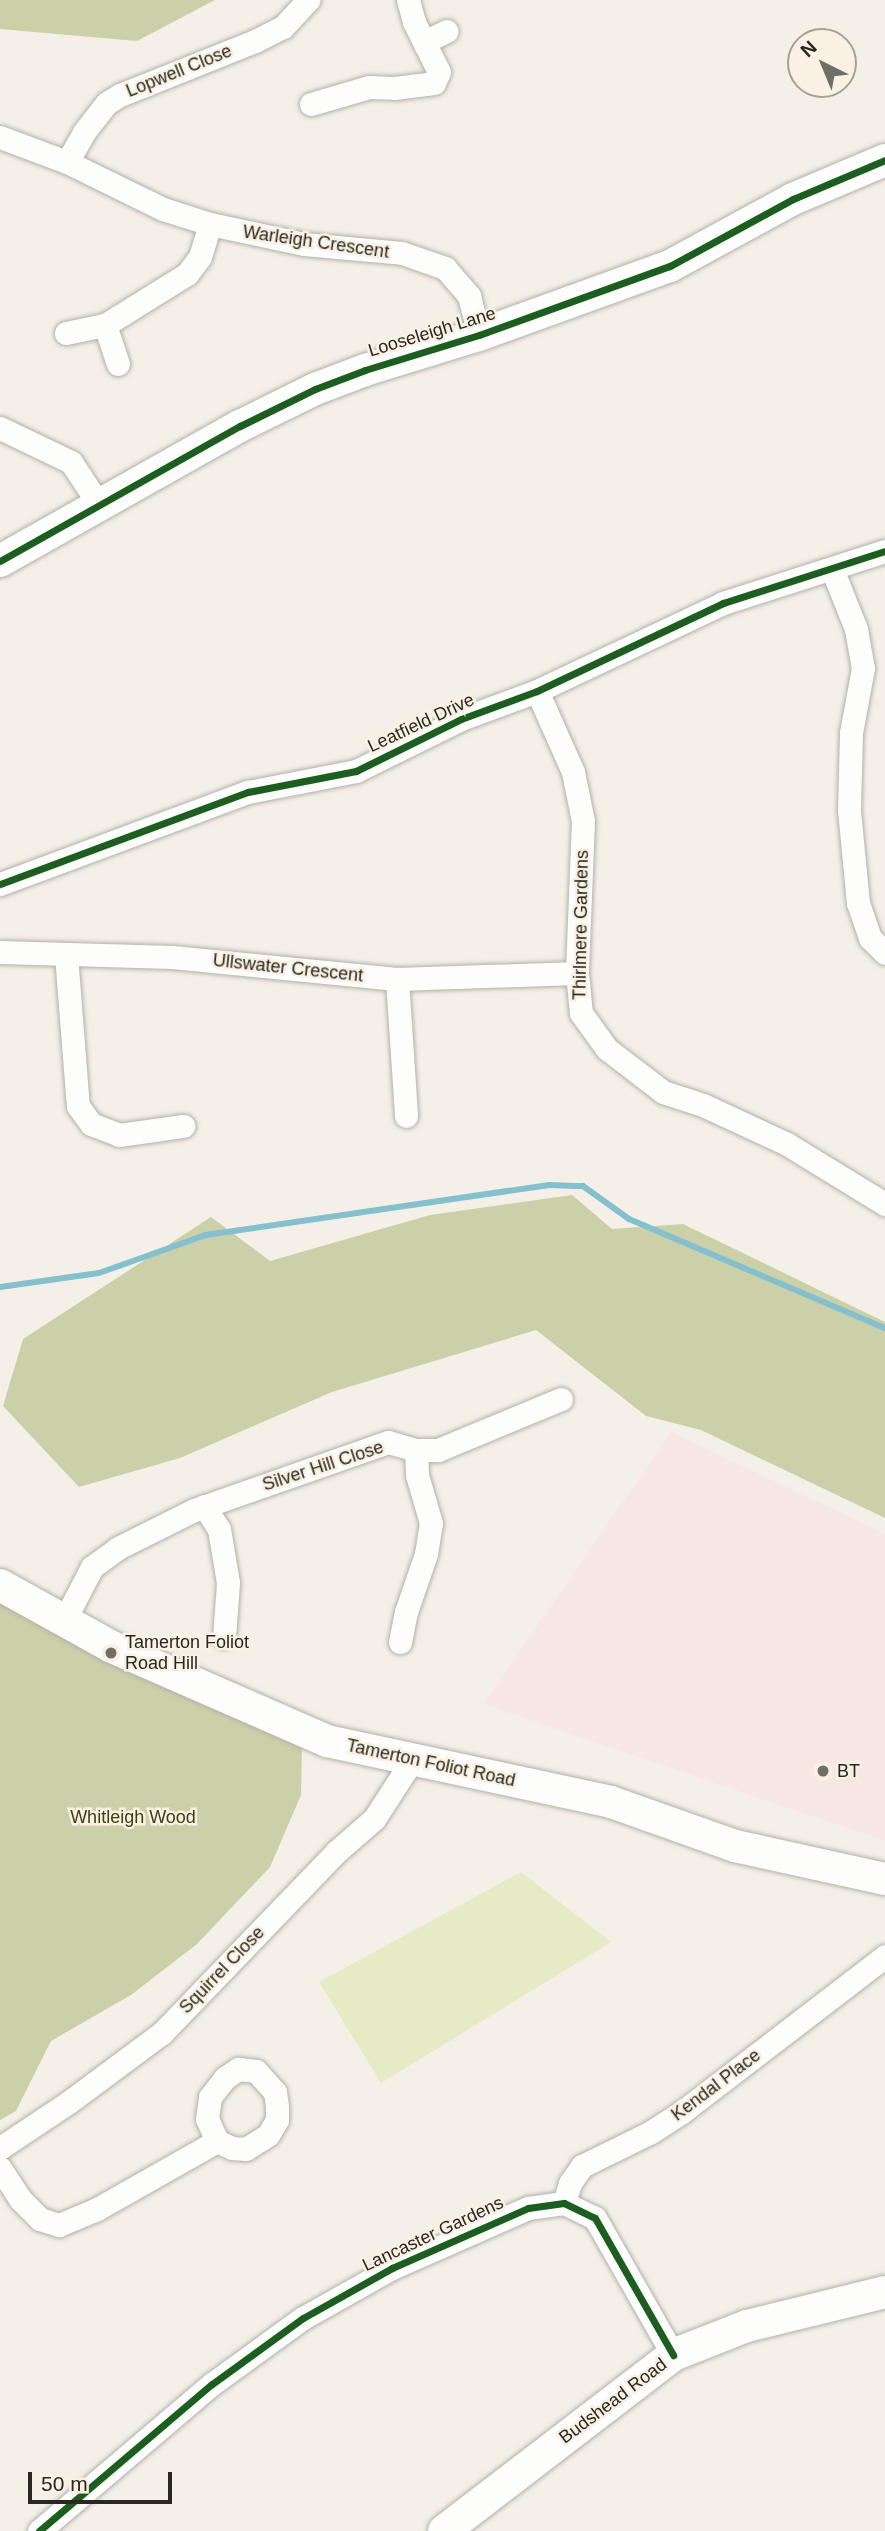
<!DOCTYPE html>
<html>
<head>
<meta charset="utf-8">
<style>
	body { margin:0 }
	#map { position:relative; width:885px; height:2531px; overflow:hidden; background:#f4f0e8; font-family:Arial,sans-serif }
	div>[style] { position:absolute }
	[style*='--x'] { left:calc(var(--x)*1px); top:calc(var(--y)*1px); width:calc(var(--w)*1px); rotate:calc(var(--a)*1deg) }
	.industrial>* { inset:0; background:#f8e8e4 }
	.green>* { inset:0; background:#e6eac5 }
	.forest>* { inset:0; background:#cbd0a8 }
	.stream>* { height:6px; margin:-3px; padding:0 3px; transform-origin:3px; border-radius:3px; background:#84c0ce }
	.roads { filter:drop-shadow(0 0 2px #b3b0aa) drop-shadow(0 0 2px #b3b0aa) }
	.street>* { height:23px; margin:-11.5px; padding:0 11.5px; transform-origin:11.5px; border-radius:11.5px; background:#fdfdfc }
	.secondary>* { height:32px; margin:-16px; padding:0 16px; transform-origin:16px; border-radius:16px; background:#fdfdfc }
	.cycleway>* { height:7px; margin:-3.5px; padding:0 3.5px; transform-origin:3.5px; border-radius:3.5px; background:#1b5e20 }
	.dots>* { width:19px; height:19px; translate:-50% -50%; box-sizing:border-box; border:4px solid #f9f1e3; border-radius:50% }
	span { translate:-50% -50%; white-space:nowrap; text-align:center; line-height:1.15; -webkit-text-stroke:5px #f9f1e3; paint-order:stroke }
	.street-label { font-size:18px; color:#2a2722 }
	.poi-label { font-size:18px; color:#2a2722 }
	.left { translate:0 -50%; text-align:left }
	.park-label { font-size:18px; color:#3a420e }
	.north { position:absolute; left:787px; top:28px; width:70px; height:70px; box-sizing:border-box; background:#f9f1e3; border:2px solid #a6a096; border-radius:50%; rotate:317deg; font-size:19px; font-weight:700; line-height:28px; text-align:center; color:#2a2722 }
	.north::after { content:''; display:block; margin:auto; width:24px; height:32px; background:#716d67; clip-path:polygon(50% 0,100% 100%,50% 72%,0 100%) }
	.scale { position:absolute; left:28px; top:2472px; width:144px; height:32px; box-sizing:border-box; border:4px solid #2a2722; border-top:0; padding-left:9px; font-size:21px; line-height:24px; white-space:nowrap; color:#2a2722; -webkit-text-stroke:5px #f9f1e3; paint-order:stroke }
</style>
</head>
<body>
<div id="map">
	<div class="industrial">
		<i style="clip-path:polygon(671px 1432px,885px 1534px,885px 1841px,483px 1704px)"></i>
	</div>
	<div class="green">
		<i style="clip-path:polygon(521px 1872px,611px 1942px,381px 2083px,319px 1982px)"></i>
	</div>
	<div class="forest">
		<i style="clip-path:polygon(0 0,215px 0,137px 41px,0 29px)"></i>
		<i style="clip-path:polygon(572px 1195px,612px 1229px,683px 1224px,885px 1322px,885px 1518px,701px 1430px,646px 1416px,536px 1330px,332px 1392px,180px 1458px,79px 1487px,3px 1406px,23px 1339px,211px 1217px,270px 1261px,430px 1215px)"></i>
		<i style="clip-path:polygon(0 1600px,302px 1747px,301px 1795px,270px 1867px,197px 1944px,131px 1995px,51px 2041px,16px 2111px,0 2120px)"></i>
	</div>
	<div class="stream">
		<i style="--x:0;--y:1287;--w:100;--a:-8"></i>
		<i style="--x:99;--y:1273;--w:114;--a:-19.6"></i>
		<i style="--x:206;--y:1235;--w:347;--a:-8.3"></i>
		<i style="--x:549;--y:1185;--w:34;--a:2"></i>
		<i style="--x:583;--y:1186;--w:57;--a:35.7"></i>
		<i style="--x:629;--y:1219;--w:278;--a:23.1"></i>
	</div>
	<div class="roads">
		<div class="street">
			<i style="--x:424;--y:42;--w:25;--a:-26"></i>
			<i style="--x:311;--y:104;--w:60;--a:-16.3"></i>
			<i style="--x:369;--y:87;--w:25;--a:2"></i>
			<i style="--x:394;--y:88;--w:40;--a:-7.1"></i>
			<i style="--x:434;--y:83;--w:12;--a:-66"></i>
			<i style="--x:439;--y:72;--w:56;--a:-116.6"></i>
			<i style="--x:414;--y:22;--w:23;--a:-105"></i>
			<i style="--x:0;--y:137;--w:72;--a:20.5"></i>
			<i style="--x:67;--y:162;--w:107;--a:26.1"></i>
			<i style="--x:163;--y:209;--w:49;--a:17.7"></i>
			<i style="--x:210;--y:224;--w:96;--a:12"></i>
			<i style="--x:304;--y:244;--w:98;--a:5.2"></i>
			<i style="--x:402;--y:253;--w:46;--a:19.2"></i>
			<i style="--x:445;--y:268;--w:37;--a:49"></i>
			<i style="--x:469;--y:296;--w:40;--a:75.6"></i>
			<i style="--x:67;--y:162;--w:34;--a:-60"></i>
			<i style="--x:84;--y:132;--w:37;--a:-52"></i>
			<i style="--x:107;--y:103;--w:15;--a:-32"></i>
			<i style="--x:120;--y:95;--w:145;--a:-21.8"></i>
			<i style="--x:255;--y:41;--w:31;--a:-27"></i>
			<i style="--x:283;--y:27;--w:37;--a:-47"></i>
			<i style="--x:105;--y:325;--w:41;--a:71.6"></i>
			<i style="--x:66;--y:333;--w:40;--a:-12"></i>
			<i style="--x:105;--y:325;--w:97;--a:-31.9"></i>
			<i style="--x:187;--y:274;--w:21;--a:-53"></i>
			<i style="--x:200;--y:257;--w:34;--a:-73"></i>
			<i style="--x:0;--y:428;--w:79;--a:25.6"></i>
			<i style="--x:71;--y:462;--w:53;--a:56.6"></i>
			<i style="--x:832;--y:569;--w:65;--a:68.2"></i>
			<i style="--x:856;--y:629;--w:40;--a:80"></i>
			<i style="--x:863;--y:668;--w:66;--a:100.5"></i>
			<i style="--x:851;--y:733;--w:77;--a:91.5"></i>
			<i style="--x:849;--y:810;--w:93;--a:84.5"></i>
			<i style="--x:858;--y:903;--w:37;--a:71"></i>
			<i style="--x:870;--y:938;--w:21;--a:45"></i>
			<i style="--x:537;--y:691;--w:89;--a:66"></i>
			<i style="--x:573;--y:772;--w:50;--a:78.5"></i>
			<i style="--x:583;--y:821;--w:152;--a:92.3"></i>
			<i style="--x:577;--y:973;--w:40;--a:84.3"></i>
			<i style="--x:581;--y:1013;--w:44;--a:54.2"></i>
			<i style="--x:607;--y:1049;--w:71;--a:37.5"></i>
			<i style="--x:663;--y:1092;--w:42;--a:18"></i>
			<i style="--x:703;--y:1105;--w:93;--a:24.9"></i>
			<i style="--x:787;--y:1144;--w:115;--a:31.5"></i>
			<i style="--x:0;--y:884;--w:265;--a:-20.4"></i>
			<i style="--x:248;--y:792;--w:110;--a:-11"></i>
			<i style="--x:356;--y:771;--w:117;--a:-26.3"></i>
			<i style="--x:461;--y:719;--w:81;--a:-20.2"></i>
			<i style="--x:537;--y:691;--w:206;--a:-25.3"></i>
			<i style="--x:723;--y:603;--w:170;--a:-17.8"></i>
			<i style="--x:0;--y:952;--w:172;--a:1.7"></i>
			<i style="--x:172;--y:957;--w:226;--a:5.6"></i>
			<i style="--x:397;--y:979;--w:180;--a:-1.9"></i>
			<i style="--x:66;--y:955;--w:151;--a:85.5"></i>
			<i style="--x:78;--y:1106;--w:22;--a:54"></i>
			<i style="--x:91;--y:1124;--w:30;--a:21"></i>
			<i style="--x:119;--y:1135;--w:65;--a:-8"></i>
			<i style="--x:397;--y:979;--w:137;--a:86.2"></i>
			<i style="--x:204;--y:1506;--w:27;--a:57"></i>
			<i style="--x:219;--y:1529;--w:55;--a:80.5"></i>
			<i style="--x:228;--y:1583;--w:54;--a:94.2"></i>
			<i style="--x:64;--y:1621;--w:61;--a:-62.6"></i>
			<i style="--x:92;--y:1567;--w:32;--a:-36"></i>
			<i style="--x:118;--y:1548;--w:85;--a:-26.6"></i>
			<i style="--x:194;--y:1510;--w:206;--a:-19.3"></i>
			<i style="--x:388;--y:1442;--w:29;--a:16"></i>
			<i style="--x:416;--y:1450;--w:22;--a:0"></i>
			<i style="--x:438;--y:1450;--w:133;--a:-22.5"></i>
			<i style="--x:400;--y:1642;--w:31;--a:-79"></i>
			<i style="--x:406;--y:1612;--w:61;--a:-71"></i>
			<i style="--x:426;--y:1554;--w:31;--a:-81"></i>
			<i style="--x:431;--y:1523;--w:50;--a:-106.3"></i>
			<i style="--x:417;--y:1475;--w:25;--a:-92"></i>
			<i style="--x:238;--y:2069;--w:18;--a:6"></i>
			<i style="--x:256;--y:2071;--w:28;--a:48"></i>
			<i style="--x:275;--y:2092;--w:15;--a:82"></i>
			<i style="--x:277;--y:2107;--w:13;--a:90"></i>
			<i style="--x:277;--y:2120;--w:17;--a:121"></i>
			<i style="--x:268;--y:2135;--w:26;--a:148"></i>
			<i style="--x:246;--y:2149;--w:14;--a:-176"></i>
			<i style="--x:232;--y:2148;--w:17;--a:-155"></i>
			<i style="--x:217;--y:2141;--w:24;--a:-114"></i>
			<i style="--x:207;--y:2119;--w:22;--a:-82"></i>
			<i style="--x:210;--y:2097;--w:24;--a:-52"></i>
			<i style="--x:225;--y:2078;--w:16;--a:-35"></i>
			<i style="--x:0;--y:2148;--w:83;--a:-33.7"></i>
			<i style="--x:69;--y:2102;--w:116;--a:-36.6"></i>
			<i style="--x:162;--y:2033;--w:251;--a:-46.1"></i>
			<i style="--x:336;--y:1852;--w:50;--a:-41"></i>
			<i style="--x:374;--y:1819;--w:72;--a:-57"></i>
			<i style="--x:0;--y:2168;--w:38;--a:57"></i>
			<i style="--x:21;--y:2200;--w:27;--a:45"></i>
			<i style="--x:40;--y:2219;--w:20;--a:18"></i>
			<i style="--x:59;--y:2225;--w:41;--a:-22.8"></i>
			<i style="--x:97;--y:2209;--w:138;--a:-29.5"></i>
			<i style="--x:564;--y:2203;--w:21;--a:-73"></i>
			<i style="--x:570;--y:2183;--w:21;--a:-55"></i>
			<i style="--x:582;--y:2166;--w:77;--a:-26.2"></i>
			<i style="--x:651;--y:2132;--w:37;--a:-33"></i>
			<i style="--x:682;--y:2112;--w:256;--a:-37.5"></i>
			<i style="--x:39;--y:2531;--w:227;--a:-40.4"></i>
			<i style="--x:212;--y:2384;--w:112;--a:-36"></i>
			<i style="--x:303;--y:2318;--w:102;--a:-29.3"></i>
			<i style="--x:392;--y:2268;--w:149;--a:-23.8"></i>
			<i style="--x:528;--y:2208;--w:36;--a:-8"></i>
			<i style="--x:564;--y:2203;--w:34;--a:26"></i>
			<i style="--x:595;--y:2218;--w:158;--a:60.3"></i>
		</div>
		<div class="secondary">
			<i style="--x:0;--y:561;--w:275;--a:-29.4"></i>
			<i style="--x:240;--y:426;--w:84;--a:-26.3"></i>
			<i style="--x:315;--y:389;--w:53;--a:-20.8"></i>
			<i style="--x:365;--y:370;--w:119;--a:-17.1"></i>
			<i style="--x:479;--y:335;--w:203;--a:-19.9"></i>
			<i style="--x:670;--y:266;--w:140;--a:-28.6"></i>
			<i style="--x:793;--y:199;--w:100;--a:-23"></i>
			<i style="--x:0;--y:1585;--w:128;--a:29"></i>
			<i style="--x:112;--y:1647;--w:235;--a:23.6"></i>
			<i style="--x:327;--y:1741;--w:290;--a:12.1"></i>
			<i style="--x:611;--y:1802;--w:132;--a:19.5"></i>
			<i style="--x:735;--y:1846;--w:154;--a:12.4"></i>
			<i style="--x:444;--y:2531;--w:289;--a:-37.5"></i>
			<i style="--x:673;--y:2355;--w:79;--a:-21.4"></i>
			<i style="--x:747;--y:2326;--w:142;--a:-13.8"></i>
		</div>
	</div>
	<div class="cycleway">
		<i style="--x:0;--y:561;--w:275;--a:-29.4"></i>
		<i style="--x:240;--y:426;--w:84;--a:-26.3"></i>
		<i style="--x:315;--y:389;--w:53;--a:-20.8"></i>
		<i style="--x:365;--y:370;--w:119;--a:-17.1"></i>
		<i style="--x:479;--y:335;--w:203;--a:-19.9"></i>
		<i style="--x:670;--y:266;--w:140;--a:-28.6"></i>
		<i style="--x:793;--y:199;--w:100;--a:-23"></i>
		<i style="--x:0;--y:884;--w:265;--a:-20.4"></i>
		<i style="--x:248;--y:792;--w:110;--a:-11"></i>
		<i style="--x:356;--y:771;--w:117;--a:-26.3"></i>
		<i style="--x:461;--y:719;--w:81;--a:-20.2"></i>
		<i style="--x:537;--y:691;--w:206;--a:-25.3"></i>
		<i style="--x:723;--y:603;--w:170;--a:-17.8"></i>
		<i style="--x:39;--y:2531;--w:227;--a:-40.4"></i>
		<i style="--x:212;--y:2384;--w:112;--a:-36"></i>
		<i style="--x:303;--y:2318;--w:102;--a:-29.3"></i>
		<i style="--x:392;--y:2268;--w:149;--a:-23.8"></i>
		<i style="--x:528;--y:2208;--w:36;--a:-8"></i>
		<i style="--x:564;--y:2203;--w:34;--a:26"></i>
		<i style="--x:595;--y:2218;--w:158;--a:60.3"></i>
	</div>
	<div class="dots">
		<i style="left:111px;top:1653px;background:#716d67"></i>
		<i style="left:823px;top:1771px;background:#716d67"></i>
	</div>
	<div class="street-label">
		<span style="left:179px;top:71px;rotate:-22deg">Lopwell Close</span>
		<span style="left:316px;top:242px;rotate:8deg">Warleigh Crescent</span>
		<span style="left:432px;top:332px;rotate:-17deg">Looseleigh Lane</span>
		<span style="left:421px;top:723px;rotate:-25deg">Leatfield Drive</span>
		<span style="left:581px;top:925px;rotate:-89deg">Thirlmere Gardens</span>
		<span style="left:288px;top:968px;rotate:6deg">Ullswater Crescent</span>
		<span style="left:323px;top:1466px;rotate:-18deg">Silver Hill Close</span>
		<span style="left:431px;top:1763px;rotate:12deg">Tamerton Foliot Road</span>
		<span style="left:222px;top:1970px;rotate:-46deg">Squirrel Close</span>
		<span style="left:716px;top:2085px;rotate:-37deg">Kendal Place</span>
		<span style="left:433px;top:2234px;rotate:-25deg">Lancaster Gardens</span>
		<span style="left:613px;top:2401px;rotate:-37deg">Budshead Road</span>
	</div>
	<div class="poi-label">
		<span class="left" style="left:125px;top:1653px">Tamerton Foliot<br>Road Hill</span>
		<span class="left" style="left:837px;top:1771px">BT</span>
	</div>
	<div class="park-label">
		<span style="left:133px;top:1817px">Whitleigh Wood</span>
	</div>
	<div class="north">N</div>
	<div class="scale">50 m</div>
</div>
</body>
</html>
